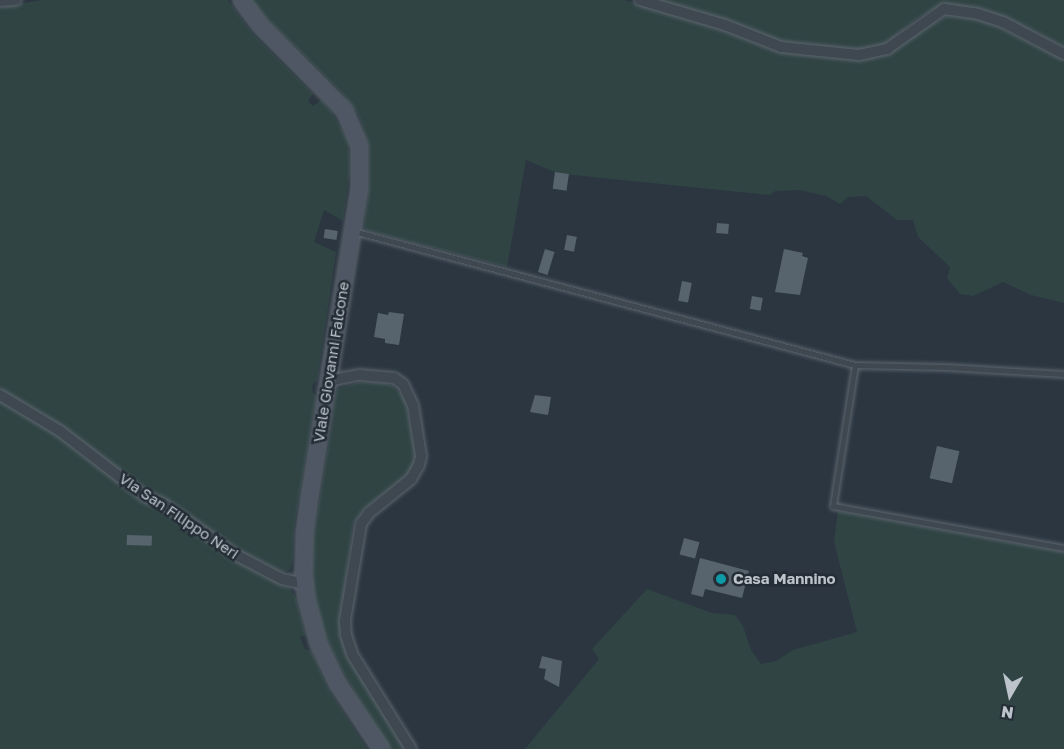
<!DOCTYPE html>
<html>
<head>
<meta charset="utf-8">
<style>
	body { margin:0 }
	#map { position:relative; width:1064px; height:749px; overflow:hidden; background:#2b3641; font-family:"Golos Text",sans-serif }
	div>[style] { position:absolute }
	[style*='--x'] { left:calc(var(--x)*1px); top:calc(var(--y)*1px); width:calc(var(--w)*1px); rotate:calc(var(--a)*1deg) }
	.green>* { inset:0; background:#304444 }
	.building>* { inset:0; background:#57636d; transform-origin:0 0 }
	.roads { filter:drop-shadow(0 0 2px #5d666e) drop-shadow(0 0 2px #5d666e) }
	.lane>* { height:5px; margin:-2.5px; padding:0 2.5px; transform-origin:2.5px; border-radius:2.5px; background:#3f4851 }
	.street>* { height:10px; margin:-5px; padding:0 5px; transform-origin:5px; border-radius:5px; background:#3f4851 }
	.secondary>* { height:15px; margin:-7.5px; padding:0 7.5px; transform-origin:7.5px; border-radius:7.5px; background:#4e5763 }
	.dots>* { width:16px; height:16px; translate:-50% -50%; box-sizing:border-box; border:3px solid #242d36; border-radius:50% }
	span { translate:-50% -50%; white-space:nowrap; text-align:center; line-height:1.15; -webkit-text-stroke:5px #242d36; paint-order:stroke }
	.street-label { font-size:15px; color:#bcc3cb }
	.poi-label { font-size:15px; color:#bcc3cb; font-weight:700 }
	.left { translate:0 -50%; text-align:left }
	.north { position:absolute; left:980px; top:665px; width:60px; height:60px; -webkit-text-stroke:4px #242d36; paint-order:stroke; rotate:189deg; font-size:16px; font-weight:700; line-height:24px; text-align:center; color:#bcc3cb }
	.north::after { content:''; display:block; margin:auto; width:21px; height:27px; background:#bcc3cb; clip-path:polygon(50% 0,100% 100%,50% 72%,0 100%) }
</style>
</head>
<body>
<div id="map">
	<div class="green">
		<i style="clip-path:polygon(42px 0,228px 0,251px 32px,313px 94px,308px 101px,313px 106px,321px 100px,332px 112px,349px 142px,350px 170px,343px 221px,324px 210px,314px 242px,336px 252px,317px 381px,313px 384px,312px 391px,316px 396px,294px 528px,293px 560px,290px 569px,284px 572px,275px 571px,259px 560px,253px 570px,289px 588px,295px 596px,306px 635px,300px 637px,305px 649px,311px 650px,329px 690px,367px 749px,0 749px,0 7px)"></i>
		<i style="clip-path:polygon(251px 0,625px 0,712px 26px,781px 51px,867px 59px,891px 50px,926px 25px,952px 14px,986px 20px,1064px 60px,1064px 303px,1031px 295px,1003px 282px,973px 296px,960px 294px,947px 278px,950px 267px,918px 237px,913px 220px,897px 220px,866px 196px,848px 197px,840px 204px,826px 196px,799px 190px,775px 191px,770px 195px,573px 175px,555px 172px,526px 160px,507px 267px,367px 231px,364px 226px,369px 185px,369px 146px,358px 114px,341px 92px,265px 17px)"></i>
		<i style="clip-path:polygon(653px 0,1064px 0,1064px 47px,1008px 19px,982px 10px,950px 5px,939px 6px,919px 17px,884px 45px,856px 52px,784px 44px)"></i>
		<i style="clip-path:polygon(360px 382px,385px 383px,394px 387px,405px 399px,416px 456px,410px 472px,363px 510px,353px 524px,340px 620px,344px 646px,351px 662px,406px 749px,390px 749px,345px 676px,325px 635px,313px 590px,313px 540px,337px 389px)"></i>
		<i style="clip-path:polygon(838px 511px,1064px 552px,1064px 749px,525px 749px,599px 659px,592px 649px,647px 589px,712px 613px,735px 615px,743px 626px,751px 650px,761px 664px,776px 661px,793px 650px,857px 632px,834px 542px)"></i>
	</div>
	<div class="building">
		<i style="left:555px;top:172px;width:14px;height:17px;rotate:8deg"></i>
		<i style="left:717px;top:223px;width:12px;height:10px;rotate:5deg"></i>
		<i style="left:325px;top:229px;width:13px;height:9px;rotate:9deg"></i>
		<i style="left:567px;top:235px;width:10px;height:15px;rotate:11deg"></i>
		<i style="left:545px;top:249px;width:10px;height:24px;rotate:17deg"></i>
		<i style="clip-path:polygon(784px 249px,803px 253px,802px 256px,808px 258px,800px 295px,775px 292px)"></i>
		<i style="left:682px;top:281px;width:10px;height:20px;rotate:11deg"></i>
		<i style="left:752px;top:296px;width:11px;height:13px;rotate:10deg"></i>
		<i style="clip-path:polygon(389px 312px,404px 314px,399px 345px,385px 343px,385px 339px,374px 337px,378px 313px,388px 315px)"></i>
		<i style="clip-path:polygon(535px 395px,551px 397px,548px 415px,530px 412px)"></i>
		<i style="left:937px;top:446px;width:23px;height:33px;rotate:13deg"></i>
		<i style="left:127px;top:535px;width:25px;height:10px;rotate:2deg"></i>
		<i style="left:684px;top:538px;width:16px;height:17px;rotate:15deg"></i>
		<i style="clip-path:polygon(700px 558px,749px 571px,742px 598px,705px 589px,703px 597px,691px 594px)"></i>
		<i style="clip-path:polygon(542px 656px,562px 661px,559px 687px,544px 679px,546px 669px,539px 668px)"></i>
	</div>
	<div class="roads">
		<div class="lane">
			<i style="--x:353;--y:231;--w:520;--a:14.95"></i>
			<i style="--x:855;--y:365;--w:91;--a:1.3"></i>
			<i style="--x:946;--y:367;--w:118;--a:3.4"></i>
			<i style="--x:855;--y:365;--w:143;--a:98.9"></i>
			<i style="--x:833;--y:506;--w:235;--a:10.3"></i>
		</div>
		<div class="street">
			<i style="--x:640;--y:0;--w:89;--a:16.4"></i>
			<i style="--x:725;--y:25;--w:60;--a:21.4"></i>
			<i style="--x:781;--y:47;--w:78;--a:5.9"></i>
			<i style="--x:859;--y:55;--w:29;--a:-12"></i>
			<i style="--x:887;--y:49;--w:70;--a:-35.1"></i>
			<i style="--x:944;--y:9;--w:34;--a:8"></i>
			<i style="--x:978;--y:14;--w:26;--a:18"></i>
			<i style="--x:1003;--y:22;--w:69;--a:27.7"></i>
			<i style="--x:0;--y:1;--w:16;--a:-4"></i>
			<i style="--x:328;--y:381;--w:33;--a:-11"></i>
			<i style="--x:360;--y:375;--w:34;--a:5"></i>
			<i style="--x:394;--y:378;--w:11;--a:34"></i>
			<i style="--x:403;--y:384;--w:23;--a:65"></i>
			<i style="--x:413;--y:405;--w:52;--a:81.1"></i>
			<i style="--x:421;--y:456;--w:9;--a:103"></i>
			<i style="--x:419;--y:465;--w:16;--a:120"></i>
			<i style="--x:411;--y:479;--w:54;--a:141"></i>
			<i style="--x:369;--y:513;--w:14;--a:126"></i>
			<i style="--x:361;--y:524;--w:98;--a:99.4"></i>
			<i style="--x:345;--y:621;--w:14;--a:86"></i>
			<i style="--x:346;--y:635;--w:20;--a:72"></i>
			<i style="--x:352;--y:654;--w:112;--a:58.2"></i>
			<i style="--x:0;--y:395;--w:70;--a:31"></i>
			<i style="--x:60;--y:431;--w:108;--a:37.5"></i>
			<i style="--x:146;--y:497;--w:17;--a:21"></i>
			<i style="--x:162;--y:503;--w:90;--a:35.1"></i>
			<i style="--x:236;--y:555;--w:52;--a:27.6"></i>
			<i style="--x:282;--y:579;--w:24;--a:12"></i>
		</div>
		<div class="secondary">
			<i style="--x:241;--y:0;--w:30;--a:53"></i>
			<i style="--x:259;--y:24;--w:121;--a:45.3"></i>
			<i style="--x:344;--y:110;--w:39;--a:67"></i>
			<i style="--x:359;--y:146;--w:42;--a:90"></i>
			<i style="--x:359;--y:188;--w:306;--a:99.2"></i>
			<i style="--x:310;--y:490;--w:43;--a:97.9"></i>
			<i style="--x:304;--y:533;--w:39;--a:91"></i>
			<i style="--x:303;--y:572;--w:27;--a:84"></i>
			<i style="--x:306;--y:599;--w:46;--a:74.7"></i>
			<i style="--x:318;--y:643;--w:44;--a:64.6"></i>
			<i style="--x:337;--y:683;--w:79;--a:56.3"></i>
		</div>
	</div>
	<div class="dots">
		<i style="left:721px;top:579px;background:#0f9aa8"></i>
	</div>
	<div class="street-label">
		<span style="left:331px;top:362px;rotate:-81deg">Viale Giovanni Falcone</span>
		<span style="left:179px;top:516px;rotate:34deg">Via San Filippo Neri</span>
	</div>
	<div class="poi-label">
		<span class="left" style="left:733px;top:579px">Casa Mannino</span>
	</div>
	<div class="north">N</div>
</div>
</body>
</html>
